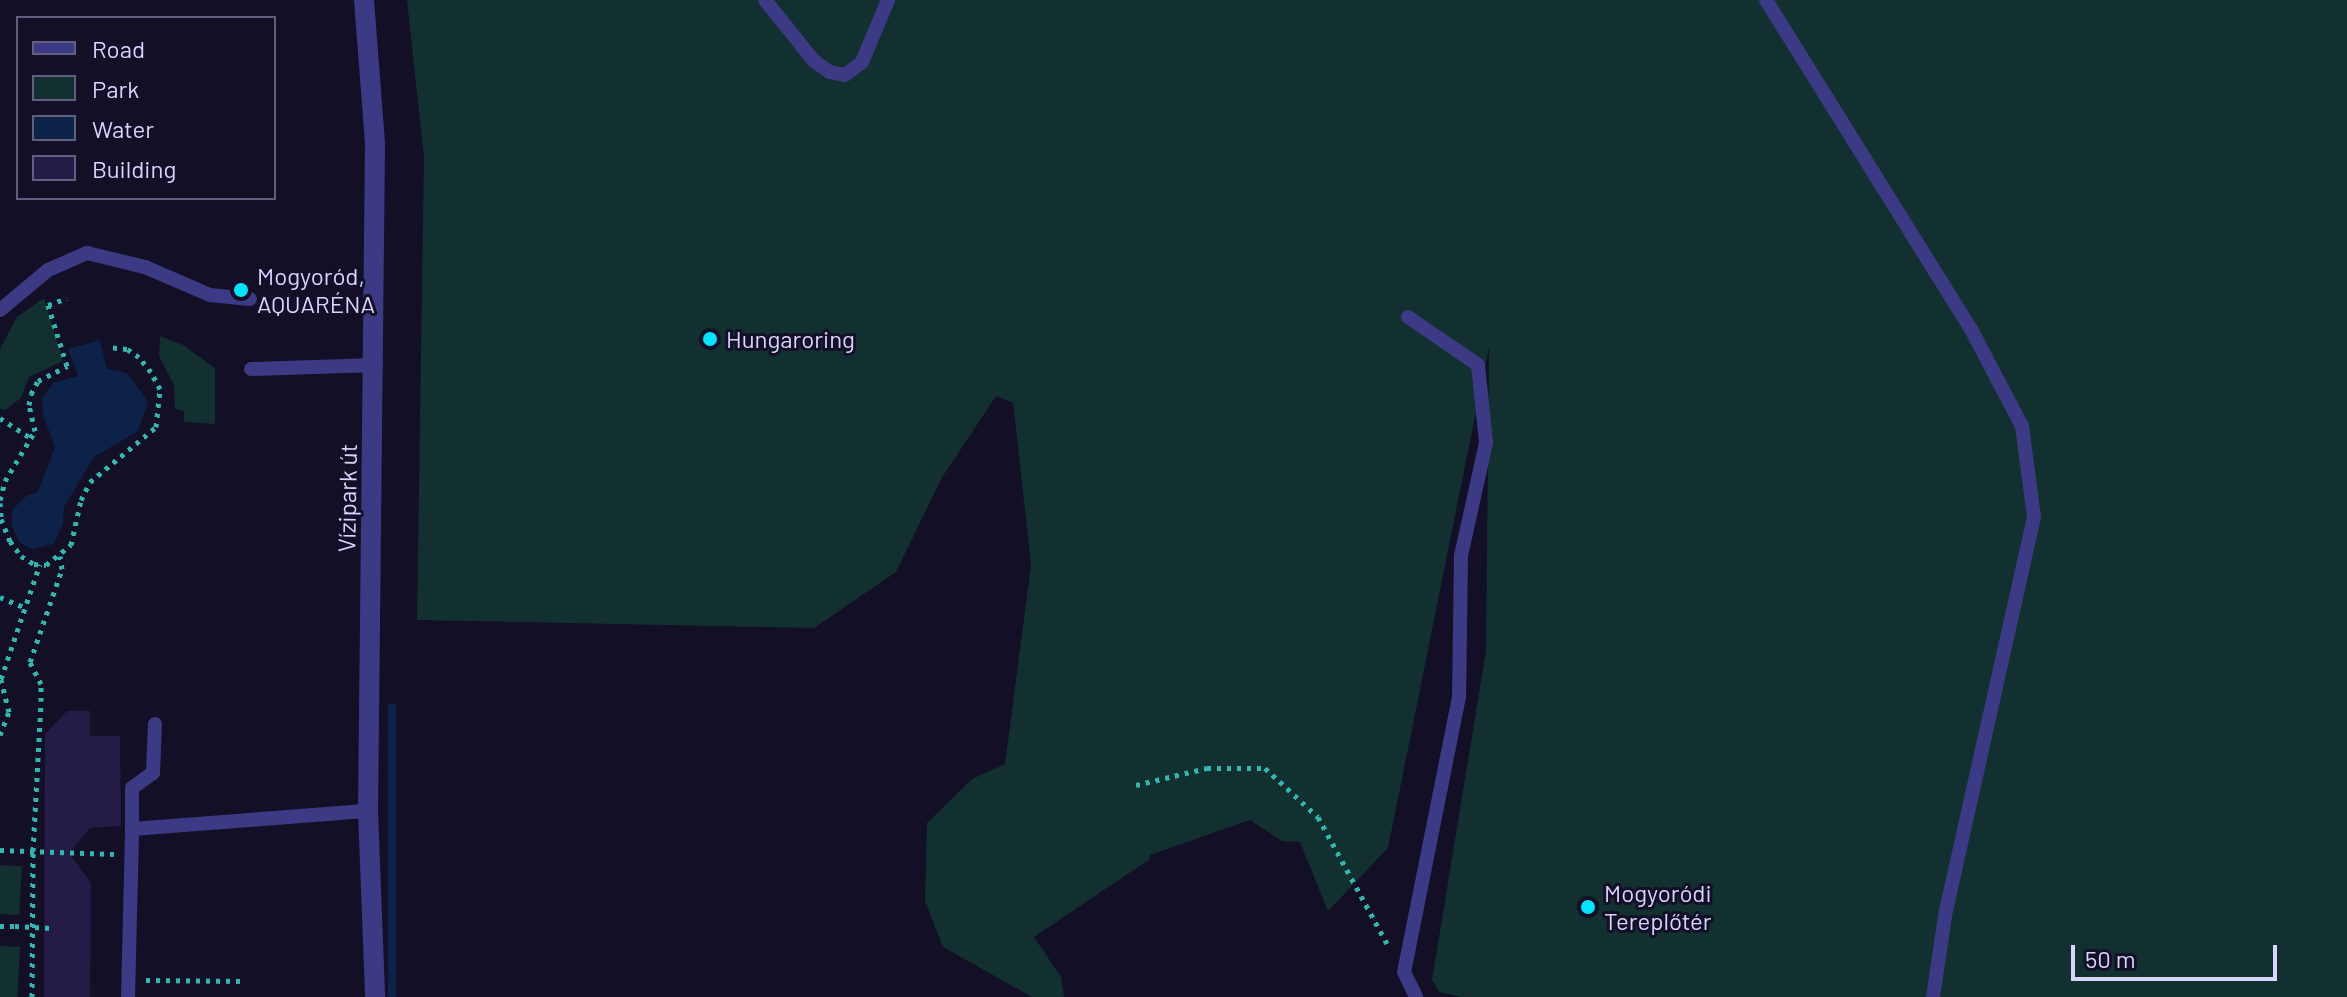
<!DOCTYPE html>
<html>
<head>
<meta charset="utf-8">
<style>
	body { margin:0 }
	#map { position:relative; width:2347px; height:997px; overflow:hidden; background:#130f26; font-family:Barlow,sans-serif }
	div>[style] { position:absolute }
	[style*='--x'] { left:calc(var(--x)*1px); top:calc(var(--y)*1px); width:calc(var(--w)*1px); rotate:calc(var(--a)*1deg) }
	.green>* { inset:0; background:#12302f; transform-origin:0 0 }
	.water>* { inset:0; background:#0c2248 }
	.stream>* { height:8px; margin:-4px; padding:0 4px; transform-origin:4px; border-radius:4px; background:#0c2248 }
	.building>* { inset:0; background:#241b47 }
	.path>* { height:5px; margin-top:-2.5px; transform-origin:0; background:repeating-linear-gradient(90deg,#2fb8b0 0 4px,transparent 0 10px) }
	.service>* { height:14px; margin:-7px; padding:0 7px; transform-origin:7px; border-radius:7px; background:#3d3a85 }
	.tertiary>* { height:20px; margin:-10px; padding:0 10px; transform-origin:10px; border-radius:10px; background:#3d3a85 }
	.path-bridge>* { height:5px; margin-top:-2.5px; transform-origin:0; background:repeating-linear-gradient(90deg,#2fb8b0 0 4px,transparent 0 10px) }
	.dots>* { width:22px; height:22px; translate:-50% -50%; box-sizing:border-box; border:4px solid #130f26; border-radius:50% }
	span { translate:-50% -50%; white-space:nowrap; text-align:center; line-height:1.15; -webkit-text-stroke:6px #130f26; paint-order:stroke }
	.poi-label { font-size:24px; color:#d9d4ff }
	.left { translate:0 -50%; text-align:left }
	.street-label { font-size:24px; color:#d9d4ff }
	.legend { position:absolute; left:16px; top:16px; width:260px; height:184px; box-sizing:border-box; background:#130f26; border:2px solid #625e7d; margin:0; padding:10px 14px; list-style:none; font-size:24px; color:#d9d4ff }
	.legend li { display:flex; align-items:center; gap:16px; height:40px }
	.legend b { width:40px; border:2px solid #625e7d }
	.scale { position:absolute; left:2071px; top:945px; width:206px; height:36px; box-sizing:border-box; border:4px solid #d9d4ff; border-top:0; padding-left:10px; font-size:24px; line-height:28px; white-space:nowrap; color:#d9d4ff; -webkit-text-stroke:6px #130f26; paint-order:stroke }
</style>
</head>
<body>
<div id="map">
	<div class="green">
		<i style="clip-path:polygon(407px 0,2347px 0,2347px 997px,1461px 997px,1439px 992px,1432px 980px,1486px 651px,1489px 347px,1388px 848px,1328px 911px,1300px 842px,1282px 841px,1250px 820px,1150px 855px,1150px 859px,1034px 937px,1061px 977px,1064px 997px,1032px 997px,943px 947px,925px 901px,927px 823px,972px 779px,1005px 764px,1031px 565px,1013px 403px,996px 396px,941px 479px,896px 572px,814px 628px,417px 620px,424px 157px)"></i>
		<i style="clip-path:polygon(44px 298px,63px 361px,29px 377px,21px 398px,5px 410px,0 409px,0 349px,17px 317px)"></i>
		<i style="clip-path:polygon(160px 336px,183px 345px,215px 368px,215px 424px,184px 422px,184px 411px,175px 409px,174px 385px,159px 356px)"></i>
		<i style="left:0;top:865px;width:22px;height:49px;rotate:3deg"></i>
		<i style="left:0;top:946px;width:20px;height:51px;rotate:3deg"></i>
	</div>
	<div class="water">
		<i style="clip-path:polygon(100px 340px,107px 369px,127px 373px,148px 402px,138px 431px,94px 457px,64px 507px,63px 524px,54px 544px,32px 549px,19px 542px,11px 524px,13px 509px,26px 496px,38px 492px,55px 447px,43px 415px,42px 399px,53px 383px,78px 376px,68px 349px)"></i>
	</div>
	<div class="stream">
		<i style="--x:392;--y:997;--w:290;--a:-90"></i>
	</div>
	<div class="building">
		<i style="clip-path:polygon(67px 711px,90px 711px,90px 736px,120px 736px,121px 826px,90px 828px,69px 853px,91px 883px,90px 997px,44px 997px,45px 734px)"></i>
	</div>
	<div class="path">
		<i style="--x:0;--y:418;--w:37;--a:33"></i>
		<i style="--x:0;--y:500;--w:20;--a:-75"></i>
		<i style="--x:5;--y:481;--w:58;--a:-59"></i>
		<i style="--x:35;--y:431;--w:27;--a:-103"></i>
		<i style="--x:29;--y:405;--w:11;--a:-80"></i>
		<i style="--x:31;--y:394;--w:15;--a:-62"></i>
		<i style="--x:38;--y:381;--w:33;--a:-27"></i>
		<i style="--x:67;--y:366;--w:64;--a:-107.3"></i>
		<i style="--x:48;--y:305;--w:20;--a:-20"></i>
		<i style="--x:0;--y:503;--w:16;--a:86"></i>
		<i style="--x:1;--y:519;--w:24;--a:68"></i>
		<i style="--x:10;--y:541;--w:19;--a:54"></i>
		<i style="--x:21;--y:556;--w:15;--a:32"></i>
		<i style="--x:34;--y:564;--w:12;--a:5"></i>
		<i style="--x:46;--y:565;--w:32;--a:-39"></i>
		<i style="--x:71;--y:545;--w:46;--a:-77.5"></i>
		<i style="--x:81;--y:500;--w:20;--a:-63"></i>
		<i style="--x:90;--y:482;--w:86;--a:-39.8"></i>
		<i style="--x:156;--y:427;--w:38;--a:-84"></i>
		<i style="--x:160;--y:389;--w:19;--a:-118"></i>
		<i style="--x:151;--y:372;--w:19;--a:-129"></i>
		<i style="--x:139;--y:357;--w:14;--a:-146"></i>
		<i style="--x:127;--y:349;--w:19;--a:-174"></i>
		<i style="--x:0;--y:597;--w:26;--a:23"></i>
		<i style="--x:0;--y:735;--w:25;--a:-69"></i>
		<i style="--x:9;--y:712;--w:34;--a:-104"></i>
		<i style="--x:1;--y:679;--w:121;--a:-71.3"></i>
		<i style="--x:1136;--y:785;--w:73;--a:-13.5"></i>
		<i style="--x:1207;--y:768;--w:58;--a:0"></i>
		<i style="--x:1265;--y:768;--w:72;--a:42.8"></i>
		<i style="--x:1318;--y:817;--w:148;--a:61.4"></i>
		<i style="--x:0;--y:850;--w:114;--a:2"></i>
		<i style="--x:0;--y:926;--w:15;--a:0"></i>
		<i style="--x:146;--y:980;--w:98;--a:0.6"></i>
		<i style="--x:32;--y:997;--w:146;--a:-89.6"></i>
		<i style="--x:33;--y:851;--w:150;--a:-86.9"></i>
		<i style="--x:41;--y:701;--w:17;--a:-90"></i>
		<i style="--x:41;--y:684;--w:25;--a:-117"></i>
		<i style="--x:30;--y:662;--w:98;--a:-71"></i>
		<i style="--x:62;--y:569;--w:13;--a:-99"></i>
	</div>
	<div class="service">
		<i style="--x:765;--y:0;--w:78;--a:51.2"></i>
		<i style="--x:814;--y:61;--w:19;--a:35"></i>
		<i style="--x:830;--y:72;--w:15;--a:11"></i>
		<i style="--x:845;--y:75;--w:21;--a:-37"></i>
		<i style="--x:862;--y:62;--w:67;--a:-67.2"></i>
		<i style="--x:1766;--y:0;--w:388;--a:58.1"></i>
		<i style="--x:1971;--y:329;--w:110;--a:62.3"></i>
		<i style="--x:2022;--y:426;--w:92;--a:82.5"></i>
		<i style="--x:2034;--y:517;--w:409;--a:102.6"></i>
		<i style="--x:1945;--y:916;--w:82;--a:98.4"></i>
		<i style="--x:0;--y:310;--w:62;--a:-39.8"></i>
		<i style="--x:48;--y:270;--w:43;--a:-23.6"></i>
		<i style="--x:87;--y:253;--w:60;--a:13.6"></i>
		<i style="--x:145;--y:267;--w:71;--a:23.3"></i>
		<i style="--x:210;--y:295;--w:40;--a:5.7"></i>
		<i style="--x:1408;--y:317;--w:85;--a:34.4"></i>
		<i style="--x:1478;--y:365;--w:78;--a:84.1"></i>
		<i style="--x:1486;--y:443;--w:116;--a:102.5"></i>
		<i style="--x:1461;--y:556;--w:141;--a:90.8"></i>
		<i style="--x:1459;--y:697;--w:280;--a:101.3"></i>
		<i style="--x:1404;--y:972;--w:28;--a:64"></i>
		<i style="--x:251;--y:369;--w:125;--a:-1.8"></i>
		<i style="--x:132;--y:829;--w:41;--a:-90"></i>
		<i style="--x:132;--y:788;--w:26;--a:-36"></i>
		<i style="--x:153;--y:773;--w:49;--a:-87.7"></i>
		<i style="--x:128;--y:997;--w:168;--a:-88.6"></i>
		<i style="--x:132;--y:829;--w:237;--a:-4.4"></i>
	</div>
	<div class="tertiary">
		<i style="--x:364;--y:0;--w:144;--a:85.6"></i>
		<i style="--x:375;--y:144;--w:667;--a:90.6"></i>
		<i style="--x:368;--y:811;--w:186;--a:87.8"></i>
	</div>
	<div class="path-bridge">
		<i style="--x:15;--y:926;--w:36;--a:3"></i>
	</div>
	<div class="dots">
		<i style="left:241px;top:290px;background:#00e5ff"></i>
		<i style="left:710px;top:339px;background:#00e5ff"></i>
		<i style="left:1588px;top:907px;background:#00e5ff"></i>
	</div>
	<div class="poi-label">
		<span class="left" style="left:257px;top:290px">Mogyoród,<br>AQUARÉNA</span>
		<span class="left" style="left:726px;top:339px">Hungaroring</span>
		<span class="left" style="left:1604px;top:907px">Mogyoródi<br>Tereplőtér</span>
	</div>
	<div class="street-label">
		<span style="left:347px;top:498px;rotate:-89deg">Vízipark út</span>
	</div>
	<ul class="legend">
	<li><b style="height:10px;background:#3d3a85"></b>Road</li>
	<li><b style="height:22px;background:#12302f"></b>Park</li>
	<li><b style="height:22px;background:#0c2248"></b>Water</li>
	<li><b style="height:22px;background:#241b47"></b>Building</li>
	</ul>
	<div class="scale">50 m</div>
</div>
</body>
</html>
